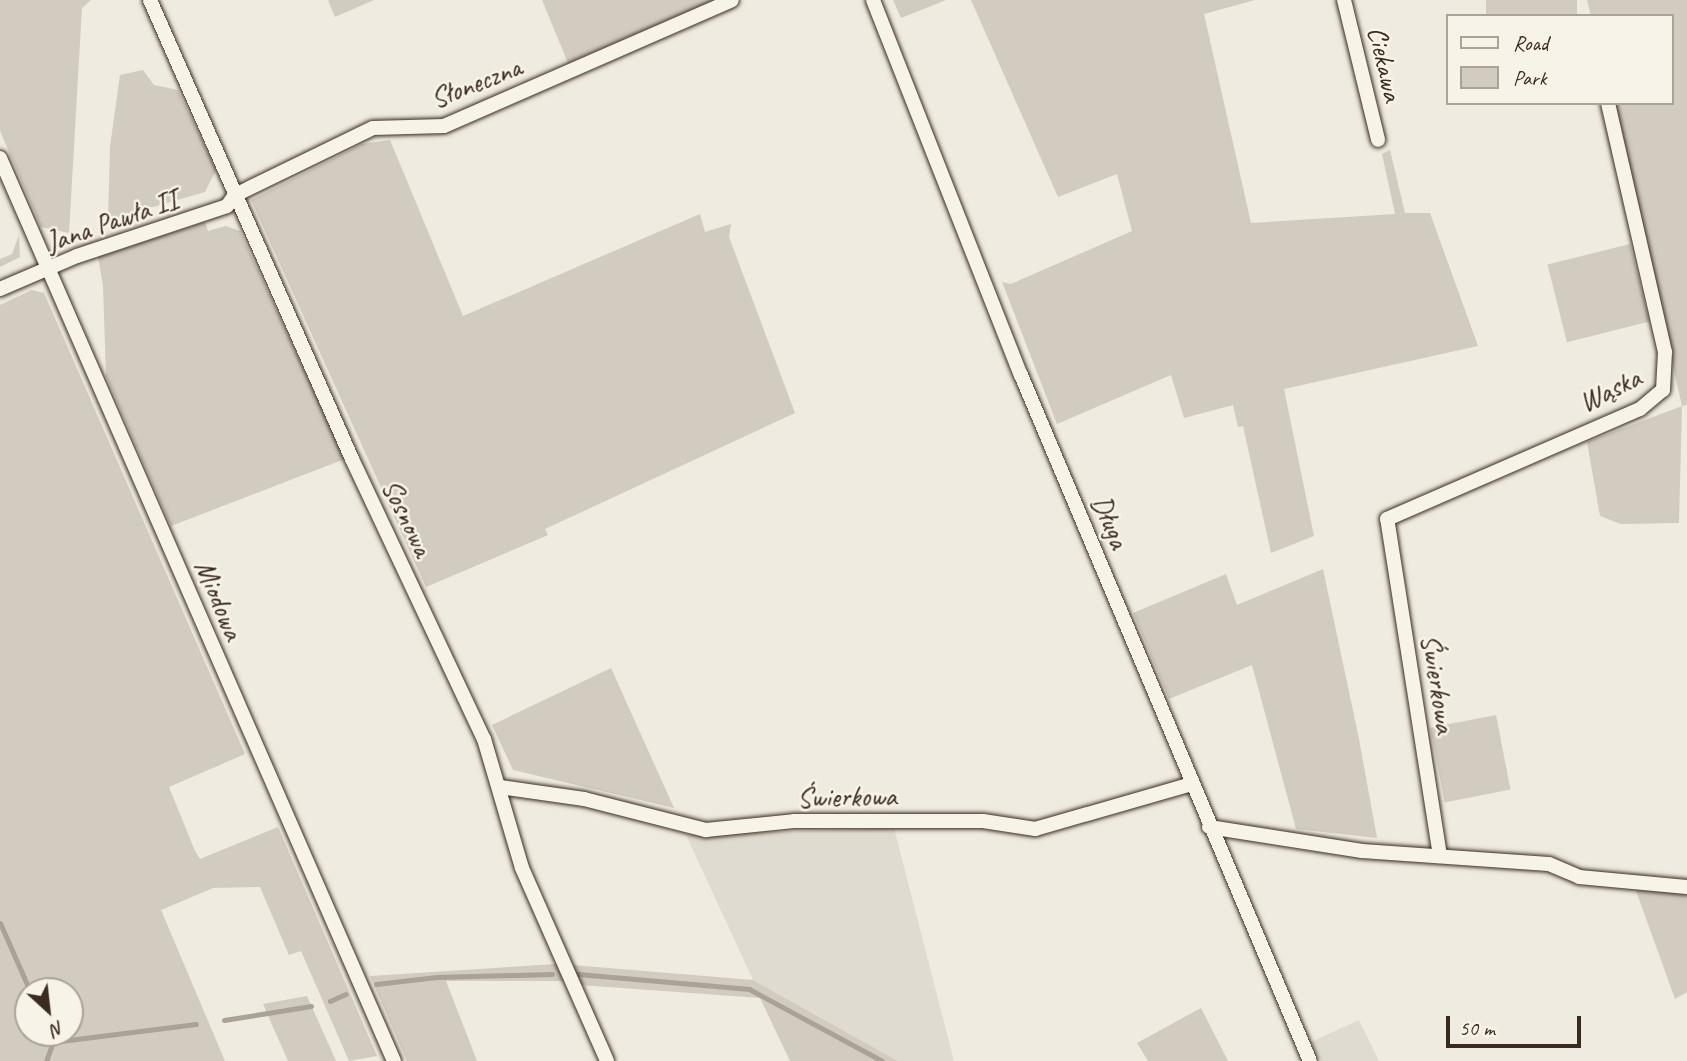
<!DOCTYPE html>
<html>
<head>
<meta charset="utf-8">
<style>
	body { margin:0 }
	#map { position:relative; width:1687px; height:1061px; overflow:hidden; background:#efebe0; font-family:Caveat,sans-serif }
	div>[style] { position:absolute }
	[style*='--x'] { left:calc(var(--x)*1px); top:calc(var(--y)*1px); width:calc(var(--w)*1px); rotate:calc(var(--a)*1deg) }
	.built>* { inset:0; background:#e0dbd0 }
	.green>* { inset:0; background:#d1cbc0; transform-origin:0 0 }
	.stream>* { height:5px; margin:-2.5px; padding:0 2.5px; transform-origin:2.5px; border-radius:2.5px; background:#aaa296 }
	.roads { filter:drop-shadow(0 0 2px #3b2a1e) drop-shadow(0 0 2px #3b2a1e) }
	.minor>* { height:14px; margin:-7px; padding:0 7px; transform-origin:7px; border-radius:7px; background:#f7f3e8 }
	span { translate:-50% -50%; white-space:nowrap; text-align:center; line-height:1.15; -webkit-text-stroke:5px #f7f3e8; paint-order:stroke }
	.street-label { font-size:28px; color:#3b2a1e }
	.legend { position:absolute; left:1446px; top:14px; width:228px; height:91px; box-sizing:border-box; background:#f7f3e8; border:2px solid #aca397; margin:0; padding:9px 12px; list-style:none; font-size:21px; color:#3b2a1e }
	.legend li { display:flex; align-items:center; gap:14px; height:35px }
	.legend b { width:35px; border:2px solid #aca397 }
	.north { position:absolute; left:14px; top:977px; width:70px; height:70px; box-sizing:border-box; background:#f7f3e8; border:2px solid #aca397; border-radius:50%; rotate:153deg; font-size:19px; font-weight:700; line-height:28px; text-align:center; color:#3b2a1e }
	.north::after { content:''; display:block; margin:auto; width:24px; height:32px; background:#3b2a1e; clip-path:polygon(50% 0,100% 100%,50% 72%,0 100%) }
	.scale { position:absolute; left:1446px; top:1016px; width:135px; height:32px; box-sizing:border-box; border:4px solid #3b2a1e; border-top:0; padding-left:9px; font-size:21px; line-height:24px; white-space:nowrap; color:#3b2a1e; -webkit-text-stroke:5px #f7f3e8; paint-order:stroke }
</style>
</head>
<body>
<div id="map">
	<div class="built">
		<i style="clip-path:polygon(894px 828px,954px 1061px,898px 1061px,753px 980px,686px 835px)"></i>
		<i style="clip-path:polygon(1359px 1020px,1379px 1061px,1321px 1061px,1311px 1042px)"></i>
	</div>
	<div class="green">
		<i style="clip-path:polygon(0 0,91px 0,82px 8px,69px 233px,41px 227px,0 131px)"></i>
		<i style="clip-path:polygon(328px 0,374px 0,335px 17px)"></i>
		<i style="clip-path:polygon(542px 0,714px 0,568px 63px)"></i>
		<i style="clip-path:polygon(893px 0,946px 0,901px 18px)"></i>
		<i style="clip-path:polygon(971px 0,1255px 0,1204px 14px,1251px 223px,1395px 214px,1382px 154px,1390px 150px,1405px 213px,1430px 213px,1478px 346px,1284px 389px,1314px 536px,1271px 553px,1243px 426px,1238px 427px,1233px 405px,1184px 418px,1171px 375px,1057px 424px,1002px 282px,1011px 284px,1132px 231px,1117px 174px,1058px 197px)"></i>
		<i style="left:1486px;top:0;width:91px;height:16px"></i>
		<i style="clip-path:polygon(1587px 0,1687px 0,1687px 405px,1682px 406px,1679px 523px,1621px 524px,1600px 516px,1587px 442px,1682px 406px,1613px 103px,1671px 103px,1671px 16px,1591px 16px)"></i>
		<i style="clip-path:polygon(143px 70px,154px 85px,178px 90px,216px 170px,205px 192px,108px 220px,110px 147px,120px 75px)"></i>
		<i style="clip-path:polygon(390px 140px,463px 316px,700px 214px,705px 232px,731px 224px,729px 237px,795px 413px,545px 529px,548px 535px,426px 587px,251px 200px,362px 144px)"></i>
		<i style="clip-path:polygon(205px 222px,208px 231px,226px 226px,240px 231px,345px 459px,171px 526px,106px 376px,103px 286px,98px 257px)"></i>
		<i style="clip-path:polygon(19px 235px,20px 257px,0 267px,0 259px,12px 254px)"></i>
		<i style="left:1630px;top:244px;width:80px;height:85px;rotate:76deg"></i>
		<i style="clip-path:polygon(evenodd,32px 290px,44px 293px,245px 754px,169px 787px,195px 851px,200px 859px,278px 827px,377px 1056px,349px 1061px,301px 951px,289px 955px,260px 887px,213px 888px,161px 910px,225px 1061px,0 1061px,0 305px,32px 290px,70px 991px,70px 1033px,28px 1033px,28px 991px,70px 991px)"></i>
		<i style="clip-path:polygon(1323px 569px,1359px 739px,1377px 838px,1296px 829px,1252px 665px,1169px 699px,1133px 613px,1226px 574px,1237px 605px)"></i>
		<i style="clip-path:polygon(611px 668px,674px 808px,513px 770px,492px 725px)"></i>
		<i style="left:1496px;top:715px;width:76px;height:67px;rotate:79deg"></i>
		<i style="clip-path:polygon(1635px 888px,1687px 895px,1687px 992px,1675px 999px)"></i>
		<i style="clip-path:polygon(556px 964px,564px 981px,446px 981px,477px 1061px,407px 1061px,370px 976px)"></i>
		<i style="clip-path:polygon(572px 965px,753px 980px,898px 1061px,790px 1061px,760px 998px,580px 985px)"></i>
		<i style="clip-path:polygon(307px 996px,324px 1034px,336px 1061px,288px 1061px,263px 1004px)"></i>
		<i style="clip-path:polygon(1201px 1008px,1228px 1061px,1148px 1061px,1137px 1043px)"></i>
	</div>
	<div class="stream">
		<i style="--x:0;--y:923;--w:74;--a:66.2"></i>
		<i style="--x:578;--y:974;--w:172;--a:5"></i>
		<i style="--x:749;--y:989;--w:151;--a:28.4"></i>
		<i style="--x:376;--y:984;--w:61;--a:-6.5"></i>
		<i style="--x:437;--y:977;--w:115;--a:-1.5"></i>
		<i style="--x:330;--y:1001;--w:17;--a:-24"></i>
		<i style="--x:224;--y:1020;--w:88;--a:-9.1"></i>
		<i style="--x:49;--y:1033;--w:10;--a:66"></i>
		<i style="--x:53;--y:1042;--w:144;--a:-7.2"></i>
		<i style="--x:46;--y:1061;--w:20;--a:-70"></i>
	</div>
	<div class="roads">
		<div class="minor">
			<i style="--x:150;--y:0;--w:501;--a:66.25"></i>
			<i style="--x:352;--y:459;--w:310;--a:64.8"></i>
			<i style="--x:484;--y:739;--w:134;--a:73.6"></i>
			<i style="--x:522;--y:868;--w:211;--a:66.2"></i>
			<i style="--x:873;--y:0;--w:403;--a:68.5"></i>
			<i style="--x:1021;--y:375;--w:744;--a:67.16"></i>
			<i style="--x:1344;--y:0;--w:144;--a:76.3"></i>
			<i style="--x:0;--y:158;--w:985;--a:66.43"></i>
			<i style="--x:0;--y:289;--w:84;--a:-23.2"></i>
			<i style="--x:77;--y:256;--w:158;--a:-18.4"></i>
			<i style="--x:227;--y:206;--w:14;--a:-54"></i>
			<i style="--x:235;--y:195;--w:153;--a:-25.9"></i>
			<i style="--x:373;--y:128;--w:71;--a:-1.6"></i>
			<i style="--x:444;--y:126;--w:314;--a:-23.6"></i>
			<i style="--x:500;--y:787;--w:85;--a:8.1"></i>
			<i style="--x:584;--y:799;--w:126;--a:14.3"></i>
			<i style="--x:706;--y:830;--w:88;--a:-5.8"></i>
			<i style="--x:794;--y:821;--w:189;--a:0"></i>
			<i style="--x:983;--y:821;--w:53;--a:8.7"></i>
			<i style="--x:1035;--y:829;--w:163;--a:-16"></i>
			<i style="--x:1209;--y:827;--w:155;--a:8.9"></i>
			<i style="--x:1362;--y:851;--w:187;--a:4"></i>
			<i style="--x:1549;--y:864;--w:33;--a:23"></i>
			<i style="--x:1579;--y:877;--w:108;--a:5.3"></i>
			<i style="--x:1440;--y:856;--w:341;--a:-98.9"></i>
			<i style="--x:1387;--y:519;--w:276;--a:-23.5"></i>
			<i style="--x:1640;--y:409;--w:30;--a:-40"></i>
			<i style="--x:1663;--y:390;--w:38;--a:-87"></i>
			<i style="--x:1665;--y:352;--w:255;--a:-102.9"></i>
		</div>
	</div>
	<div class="street-label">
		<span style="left:1385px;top:64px;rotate:77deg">Ciekawa</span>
		<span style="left:476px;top:83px;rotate:-21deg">Słoneczna</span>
		<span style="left:112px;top:221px;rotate:-19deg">Jana Pawła II</span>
		<span style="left:1610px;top:390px;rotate:-26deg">Wąska</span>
		<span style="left:407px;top:518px;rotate:65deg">Sosnowa</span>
		<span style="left:1110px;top:522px;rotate:67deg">Długa</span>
		<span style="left:219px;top:600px;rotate:67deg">Miodowa</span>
		<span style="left:1438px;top:684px;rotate:81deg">Świerkowa</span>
		<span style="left:847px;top:797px;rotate:-1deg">Świerkowa</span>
	</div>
	<ul class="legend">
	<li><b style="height:9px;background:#f7f3e8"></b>Road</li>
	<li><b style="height:19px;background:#d1cbc0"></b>Park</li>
	</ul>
	<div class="north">N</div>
	<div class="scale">50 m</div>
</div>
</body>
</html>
